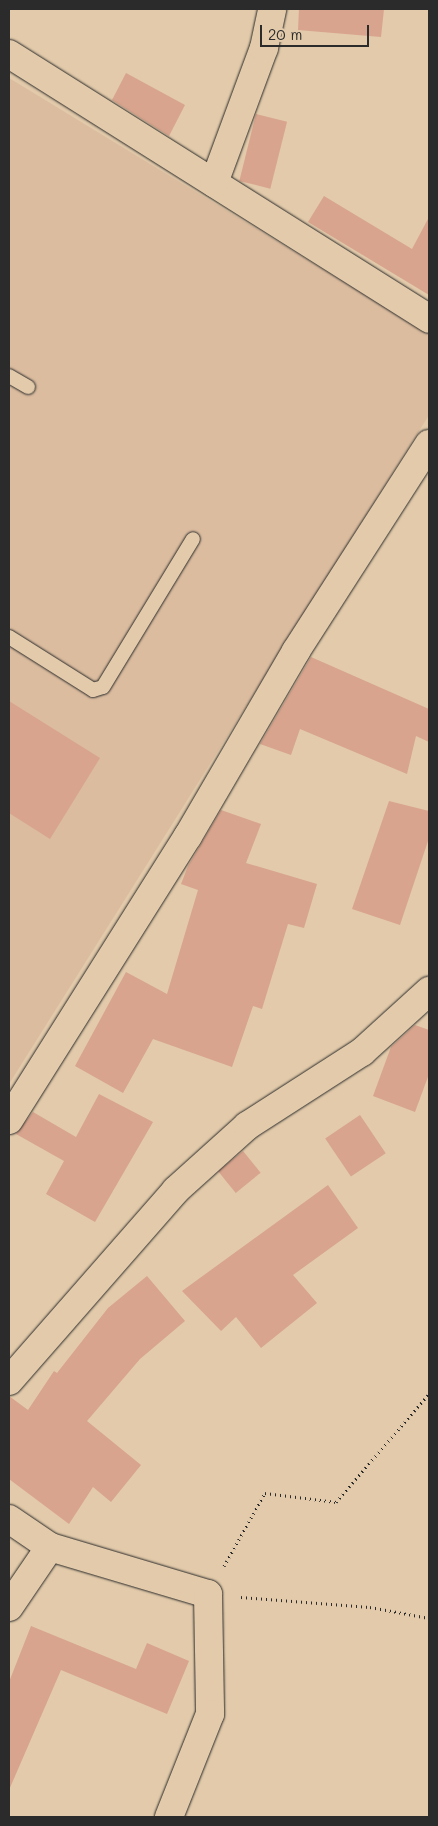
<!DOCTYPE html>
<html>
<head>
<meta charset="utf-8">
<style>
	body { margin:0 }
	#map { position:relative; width:438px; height:1826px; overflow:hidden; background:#e2caaa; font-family:Mali,sans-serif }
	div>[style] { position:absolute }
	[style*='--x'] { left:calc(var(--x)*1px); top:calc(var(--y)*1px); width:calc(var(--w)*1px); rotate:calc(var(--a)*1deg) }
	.built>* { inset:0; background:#dbbc9f }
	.building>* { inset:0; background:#d8a48d; transform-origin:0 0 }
	.path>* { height:3px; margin-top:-1.5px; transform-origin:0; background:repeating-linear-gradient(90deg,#2b2b2b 0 1px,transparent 0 5px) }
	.roads { filter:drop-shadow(0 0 1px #2b2b2b) drop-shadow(0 0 1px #2b2b2b) }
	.service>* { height:14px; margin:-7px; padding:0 7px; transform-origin:7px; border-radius:7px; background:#e2caaa }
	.minor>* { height:28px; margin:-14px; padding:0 14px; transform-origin:14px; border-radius:14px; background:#e2caaa }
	span { translate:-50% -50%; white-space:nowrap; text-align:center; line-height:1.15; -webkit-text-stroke:4.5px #e2caaa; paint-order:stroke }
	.frame { position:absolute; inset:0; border:10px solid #2b2b2b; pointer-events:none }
	.scale { position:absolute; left:260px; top:25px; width:109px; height:22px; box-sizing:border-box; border:2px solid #2b2b2b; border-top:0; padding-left:6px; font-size:15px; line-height:18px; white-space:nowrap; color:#2b2b2b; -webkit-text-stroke:4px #e2caaa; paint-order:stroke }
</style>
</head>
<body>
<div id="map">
	<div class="built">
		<i style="clip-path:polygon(9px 78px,429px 334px,429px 415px,9px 1084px)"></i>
	</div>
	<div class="building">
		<i style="clip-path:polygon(299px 9px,384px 9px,381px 37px,298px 30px)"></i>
		<i style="clip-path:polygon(126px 73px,185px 105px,169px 136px,112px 100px)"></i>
		<i style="left:256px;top:114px;width:32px;height:69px;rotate:14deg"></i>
		<i style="clip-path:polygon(324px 196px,412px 249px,429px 217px,429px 295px,308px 222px)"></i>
		<i style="clip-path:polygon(311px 657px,429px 709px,429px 742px,416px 736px,407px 774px,300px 729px,291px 755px,260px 744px)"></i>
		<i style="clip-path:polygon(9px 701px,100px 758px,50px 839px,9px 813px)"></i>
		<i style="clip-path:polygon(389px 801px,429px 811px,429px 838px,400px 925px,352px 909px)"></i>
		<i style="clip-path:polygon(221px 810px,261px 824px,246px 863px,317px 884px,304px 928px,288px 924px,262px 1009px,253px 1006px,232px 1067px,153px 1039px,123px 1093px,75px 1066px,126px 972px,167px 994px,198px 890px,181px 884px,188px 866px)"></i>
		<i style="clip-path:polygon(415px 1025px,429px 1030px,429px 1074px,415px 1112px,373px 1096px,391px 1047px)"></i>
		<i style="clip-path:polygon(99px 1094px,153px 1122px,95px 1222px,46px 1194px,64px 1161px,16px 1134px,33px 1112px,76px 1137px)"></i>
		<i style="left:360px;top:1115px;width:46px;height:42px;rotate:56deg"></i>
		<i style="left:243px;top:1151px;width:28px;height:32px;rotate:51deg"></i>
		<i style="clip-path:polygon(328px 1185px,358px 1228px,293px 1275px,317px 1303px,261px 1348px,236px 1317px,221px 1331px,182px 1291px)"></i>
		<i style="clip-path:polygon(147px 1276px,185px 1321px,140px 1359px,87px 1421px,141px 1465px,111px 1502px,93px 1487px,69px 1524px,9px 1479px,9px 1396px,28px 1410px,54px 1371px,57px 1373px,108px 1308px)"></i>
		<i style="clip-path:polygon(31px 1626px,136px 1669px,147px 1643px,189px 1661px,167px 1714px,61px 1670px,9px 1790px,9px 1682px)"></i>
	</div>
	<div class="path">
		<i style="--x:224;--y:1566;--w:84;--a:-60.7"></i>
		<i style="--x:265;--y:1493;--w:72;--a:7.2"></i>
		<i style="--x:336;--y:1502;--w:143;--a:-49.3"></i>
		<i style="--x:241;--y:1597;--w:129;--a:4.4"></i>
		<i style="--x:370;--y:1607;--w:60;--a:10.6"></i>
	</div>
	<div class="roads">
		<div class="service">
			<i style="--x:9;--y:376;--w:22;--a:30"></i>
			<i style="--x:9;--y:637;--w:99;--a:32.2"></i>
			<i style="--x:93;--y:690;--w:10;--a:-17"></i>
			<i style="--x:103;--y:687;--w:173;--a:-58.7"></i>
		</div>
		<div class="minor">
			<i style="--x:9;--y:54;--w:497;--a:32.2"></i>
			<i style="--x:214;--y:183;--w:144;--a:-69.7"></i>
			<i style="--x:264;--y:48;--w:40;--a:-78"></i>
			<i style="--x:9;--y:1120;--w:336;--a:-57.8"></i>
			<i style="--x:188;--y:836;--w:214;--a:-59.7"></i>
			<i style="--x:296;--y:651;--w:246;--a:-57.3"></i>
			<i style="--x:9;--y:1381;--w:254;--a:-48.8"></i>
			<i style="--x:176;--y:1190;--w:96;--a:-42"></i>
			<i style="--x:247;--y:1126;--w:137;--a:-32.8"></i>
			<i style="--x:362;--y:1052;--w:91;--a:-42.3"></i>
			<i style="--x:9;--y:1519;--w:50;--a:34.3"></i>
			<i style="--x:50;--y:1547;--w:165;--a:16.6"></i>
			<i style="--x:208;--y:1594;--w:120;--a:89"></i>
			<i style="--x:210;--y:1714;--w:111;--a:111.7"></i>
			<i style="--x:9;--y:1607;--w:73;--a:-55.7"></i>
		</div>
	</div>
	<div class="frame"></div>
	<div class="scale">20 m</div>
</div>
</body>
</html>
